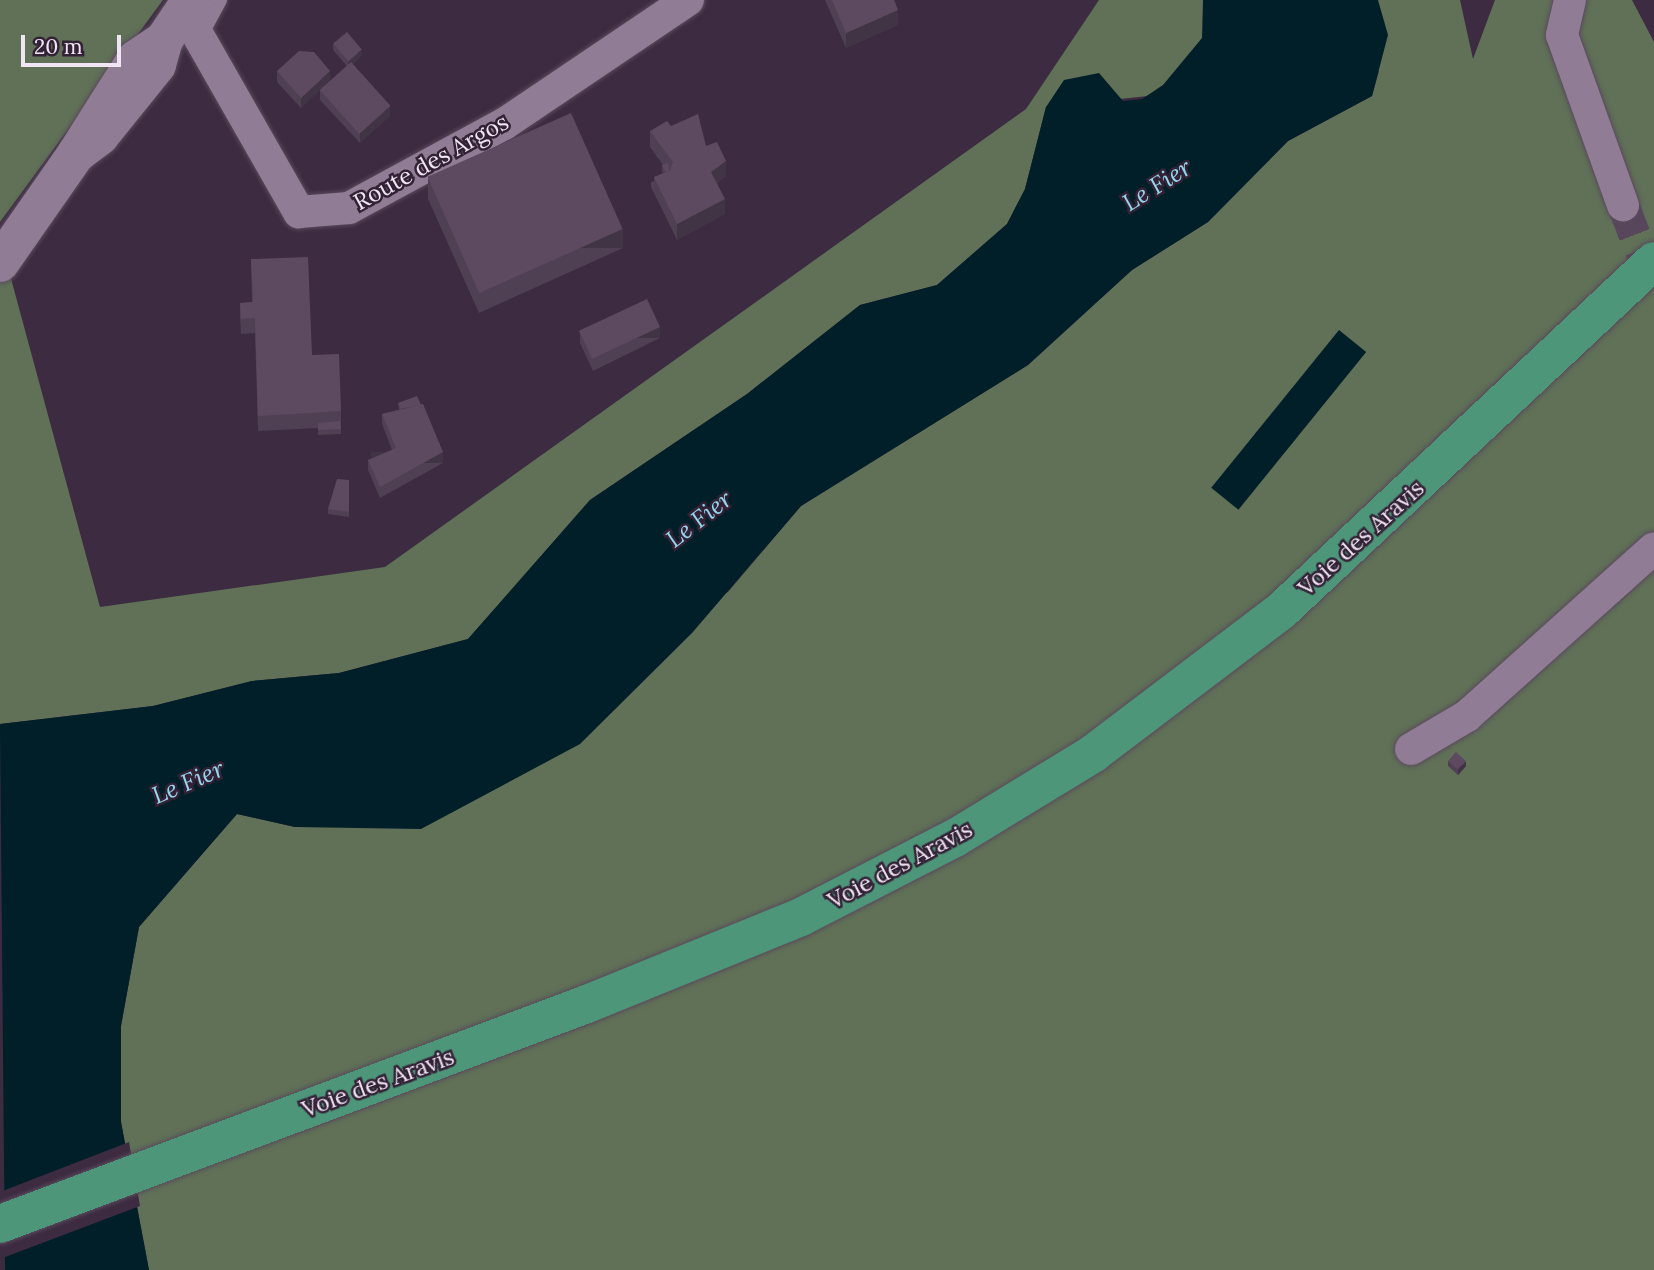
<!DOCTYPE html>
<html>
<head>
<meta charset="utf-8">
<style>
	body { margin:0 }
	#map { position:relative; width:1654px; height:1270px; overflow:hidden; background:#3d2b41; font-family:Lora,serif }
	div>[style] { position:absolute }
	[style*='--x'] { left:calc(var(--x)*1px); top:calc(var(--y)*1px); width:calc(var(--w)*1px); rotate:calc(var(--a)*1deg) }
	.forest>* { inset:0; background:#607157 }
	.water>* { inset:0; background:#001f29; transform-origin:0 0 }
	.pier>* { inset:0; background:#3d2b41 }
	.minor-tunnel>* { height:32px; margin-top:-16px; transform-origin:0; background:repeating-linear-gradient(90deg,#58475c 0 32px,transparent 0 48px) }
	.roads { filter:drop-shadow(0 0 2px #594a5c) drop-shadow(0 0 2px #594a5c) }
	.service>* { height:16px; margin:-8px; padding:0 8px; transform-origin:8px; border-radius:8px; background:#917c95 }
	.minor>* { height:32px; margin:-16px; padding:0 16px; transform-origin:16px; border-radius:16px; background:#917c95 }
	.tertiary>* { height:38px; margin:-19px; padding:0 19px; transform-origin:19px; border-radius:19px; background:#917c95 }
	.trunk>* { height:38px; margin:-19px; padding:0 19px; transform-origin:19px; border-radius:19px; background:#4d9679 }
	.wall>* { inset:0; background:#504053 }
	.shaded-wall>* { inset:0; background:#413444; transform-origin:0 0 }
	.building>* { inset:0; background:#5d4a61; transform-origin:0 0 }
	span { translate:-50% -50%; white-space:nowrap; text-align:center; line-height:1.15; -webkit-text-stroke:5px #332236; paint-order:stroke }
	.street-label { font-size:23px; color:#f0e5f3 }
	.water-label { font-size:24px; color:#94d6ee; font-style:italic }
	.scale { position:absolute; left:21px; top:35px; width:100px; height:32px; box-sizing:border-box; border:4px solid #f0e5f3; border-top:0; padding-left:9px; font-size:21px; line-height:24px; white-space:nowrap; color:#f0e5f3; -webkit-text-stroke:5px #332236; paint-order:stroke }
</style>
</head>
<body>
<div id="map">
	<div class="forest">
		<i style="clip-path:polygon(0 0,163px 0,0 222px)"></i>
		<i style="clip-path:polygon(1099px 0,1460px 0,1473px 59px,1495px 0,1632px 0,1654px 42px,1654px 1270px,149px 1270px,121px 1122px,121px 1026px,139px 927px,237px 814px,295px 827px,728px 592px,801px 506px,1028px 365px,1132px 270px,1208px 222px,1288px 141px,1372px 96px,1379px 71px,1046px 107px,1025px 189px,1007px 224px,937px 285px,860px 305px,747px 394px,590px 500px,468px 639px,339px 673px,252px 681px,153px 706px,0 724px,0 238px,100px 607px,385px 567px,1026px 109px)"></i>
	</div>
	<div class="water">
		<i style="clip-path:polygon(1203px 0,1378px 0,1388px 35px,1372px 96px,1288px 141px,1208px 222px,1132px 270px,1028px 365px,801px 506px,692px 633px,580px 744px,421px 829px,295px 827px,237px 814px,139px 927px,121px 1026px,121px 1122px,149px 1270px,5px 1270px,0 724px,153px 706px,252px 681px,339px 673px,468px 639px,590px 500px,747px 394px,860px 305px,937px 285px,1007px 224px,1025px 189px,1046px 107px,1064px 80px,1099px 73px,1123px 101px,1142px 99px,1163px 85px,1202px 38px)"></i>
		<i style="left:1339px;top:330px;width:35px;height:203px;rotate:39deg"></i>
	</div>
	<div class="pier">
		<i style="clip-path:polygon(129px 1142px,140px 1206px,0 1259px,0 1192px)"></i>
	</div>
	<div class="minor-tunnel">
		<i style="--x:1623;--y:205;--w:85;--a:68.6"></i>
	</div>
	<div class="roads">
		<div class="service">
			<i style="--x:199;--y:37;--w:42;--a:-61.6"></i>
		</div>
		<div class="minor">
			<i style="--x:1570;--y:0;--w:36;--a:103"></i>
			<i style="--x:1562;--y:35;--w:181;--a:70.3"></i>
			<i style="--x:199;--y:37;--w:202;--a:60.3"></i>
			<i style="--x:299;--y:212;--w:50;--a:-4.6"></i>
			<i style="--x:349;--y:208;--w:176;--a:-28.5"></i>
			<i style="--x:504;--y:124;--w:222;--a:-34"></i>
			<i style="--x:1411;--y:749;--w:65;--a:-30.5"></i>
			<i style="--x:1467;--y:716;--w:251;--a:-41.9"></i>
		</div>
		<div class="tertiary">
			<i style="--x:164;--y:40;--w:26;--a:106"></i>
			<i style="--x:157;--y:65;--w:91;--a:128.8"></i>
			<i style="--x:100;--y:136;--w:30;--a:143"></i>
			<i style="--x:76;--y:154;--w:112;--a:-57.7"></i>
			<i style="--x:136;--y:59;--w:34;--a:-34"></i>
			<i style="--x:164;--y:40;--w:48;--a:-56"></i>
			<i style="--x:0;--y:263;--w:133;--a:-55.1"></i>
		</div>
		<div class="trunk">
			<i style="--x:0;--y:1224;--w:627;--a:-20.55"></i>
			<i style="--x:587;--y:1004;--w:231;--a:-22.1"></i>
			<i style="--x:801;--y:917;--w:173;--a:-27.2"></i>
			<i style="--x:955;--y:838;--w:163;--a:-31.4"></i>
			<i style="--x:1094;--y:753;--w:235;--a:-37.2"></i>
			<i style="--x:1281;--y:611;--w:511;--a:-43.18"></i>
		</div>
	</div>
	<div class="wall">
		<i style="clip-path:polygon(825px 0,894px 0,898px 25px,846px 48px)"></i>
		<i style="clip-path:polygon(333px 44px,362px 55px,353px 64px,390px 116px,360px 143px,320px 100px,320px 90px,301px 108px,277px 82px,277px 71px,330px 81px,347px 66px,333px 50px)"></i>
		<i style="clip-path:polygon(671px 126px,706px 146px,726px 176px,717px 183px,725px 214px,677px 240px,651px 187px,651px 182px,654px 181px,654px 177px,663px 173px,662px 171px,662px 165px,663px 165px,650px 147px,650px 131px)"></i>
		<i style="clip-path:polygon(428px 179px,623px 248px,479px 313px,428px 199px)"></i>
		<i style="clip-path:polygon(251px 259px,312px 355px,341px 411px,341px 434px,318px 435px,318px 428px,258px 431px,255px 333px,241px 334px,240px 318px,240px 303px,252px 302px)"></i>
		<i style="clip-path:polygon(580px 332px,660px 338px,593px 371px,580px 343px)"></i>
		<i style="clip-path:polygon(398px 403px,443px 463px,380px 498px,368px 470px,368px 460px,392px 450px,382px 424px,382px 414px,399px 410px)"></i>
		<i style="clip-path:polygon(349px 480px,349px 517px,328px 514px,328px 509px)"></i>
		<i style="clip-path:polygon(1448px 761px,1466px 766px,1458px 775px,1448px 766px)"></i>
	</div>
	<div class="shaded-wall">
		<i style="clip-path:polygon(898px 10px,898px 25px,846px 48px,846px 33px)"></i>
		<i style="clip-path:polygon(362px 50px,362px 55px,348px 68px,348px 62px)"></i>
		<i style="clip-path:polygon(330px 71px,330px 81px,301px 108px,301px 98px)"></i>
		<i style="clip-path:polygon(390px 106px,390px 116px,360px 143px,360px 133px)"></i>
		<i style="clip-path:polygon(726px 161px,726px 176px,711px 187px,711px 172px)"></i>
		<i style="clip-path:polygon(725px 199px,725px 214px,677px 240px,677px 224px)"></i>
		<i style="left:623px;top:229px;width:19px;height:158px;rotate:90deg"></i>
		<i style="left:660px;top:327px;width:11px;height:75px;rotate:90deg"></i>
		<i style="left:443px;top:452px;width:11px;height:72px;rotate:90deg"></i>
		<i style="clip-path:polygon(1466px 761px,1466px 766px,1458px 775px,1458px 769px)"></i>
	</div>
	<div class="building">
		<i style="clip-path:polygon(832px 0,894px 0,898px 10px,846px 33px)"></i>
		<i style="left:347px;top:32px;width:23px;height:18px;rotate:50deg"></i>
		<i style="clip-path:polygon(299px 51px,314px 52px,330px 71px,301px 98px,277px 71px)"></i>
		<i style="left:351px;top:62px;width:59px;height:42px;rotate:48deg"></i>
		<i style="left:571px;top:113px;width:127px;height:157px;rotate:66deg"></i>
		<i style="clip-path:polygon(698px 114px,706px 146px,717px 142px,726px 161px,711px 172px,725px 199px,677px 224px,654px 177px,670px 171px,673px 162px,650px 131px,667px 121px,671px 126px)"></i>
		<i style="clip-path:polygon(668px 163px,669px 171px,666px 172px,662px 165px)"></i>
		<i style="clip-path:polygon(308px 257px,312px 355px,339px 354px,341px 411px,258px 416px,255px 318px,241px 319px,240px 303px,253px 302px,251px 259px)"></i>
		<i style="left:647px;top:299px;width:31px;height:75px;rotate:65deg"></i>
		<i style="clip-path:polygon(417px 396px,421px 405px,401px 409px,398px 403px)"></i>
		<i style="clip-path:polygon(423px 404px,443px 452px,380px 487px,368px 460px,396px 448px,382px 414px)"></i>
		<i style="clip-path:polygon(340px 421px,341px 429px,318px 430px,318px 423px)"></i>
		<i style="clip-path:polygon(337px 479px,349px 480px,349px 512px,328px 509px)"></i>
		<i style="left:1456px;top:752px;width:13px;height:12px;rotate:42deg"></i>
	</div>
	<div class="street-label">
		<span style="left:431px;top:162px;rotate:-29deg">Route des Argos</span>
		<span style="left:1361px;top:538px;rotate:-42deg">Voie des Aravis</span>
		<span style="left:900px;top:865px;rotate:-28deg">Voie des Aravis</span>
		<span style="left:378px;top:1083px;rotate:-20deg">Voie des Aravis</span>
	</div>
	<div class="water-label">
		<span style="left:1157px;top:185px;rotate:-32deg">Le Fier</span>
		<span style="left:699px;top:519px;rotate:-38deg">Le Fier</span>
		<span style="left:188px;top:782px;rotate:-23deg">Le Fier</span>
	</div>
	<div class="scale">20 m</div>
</div>
</body>
</html>
